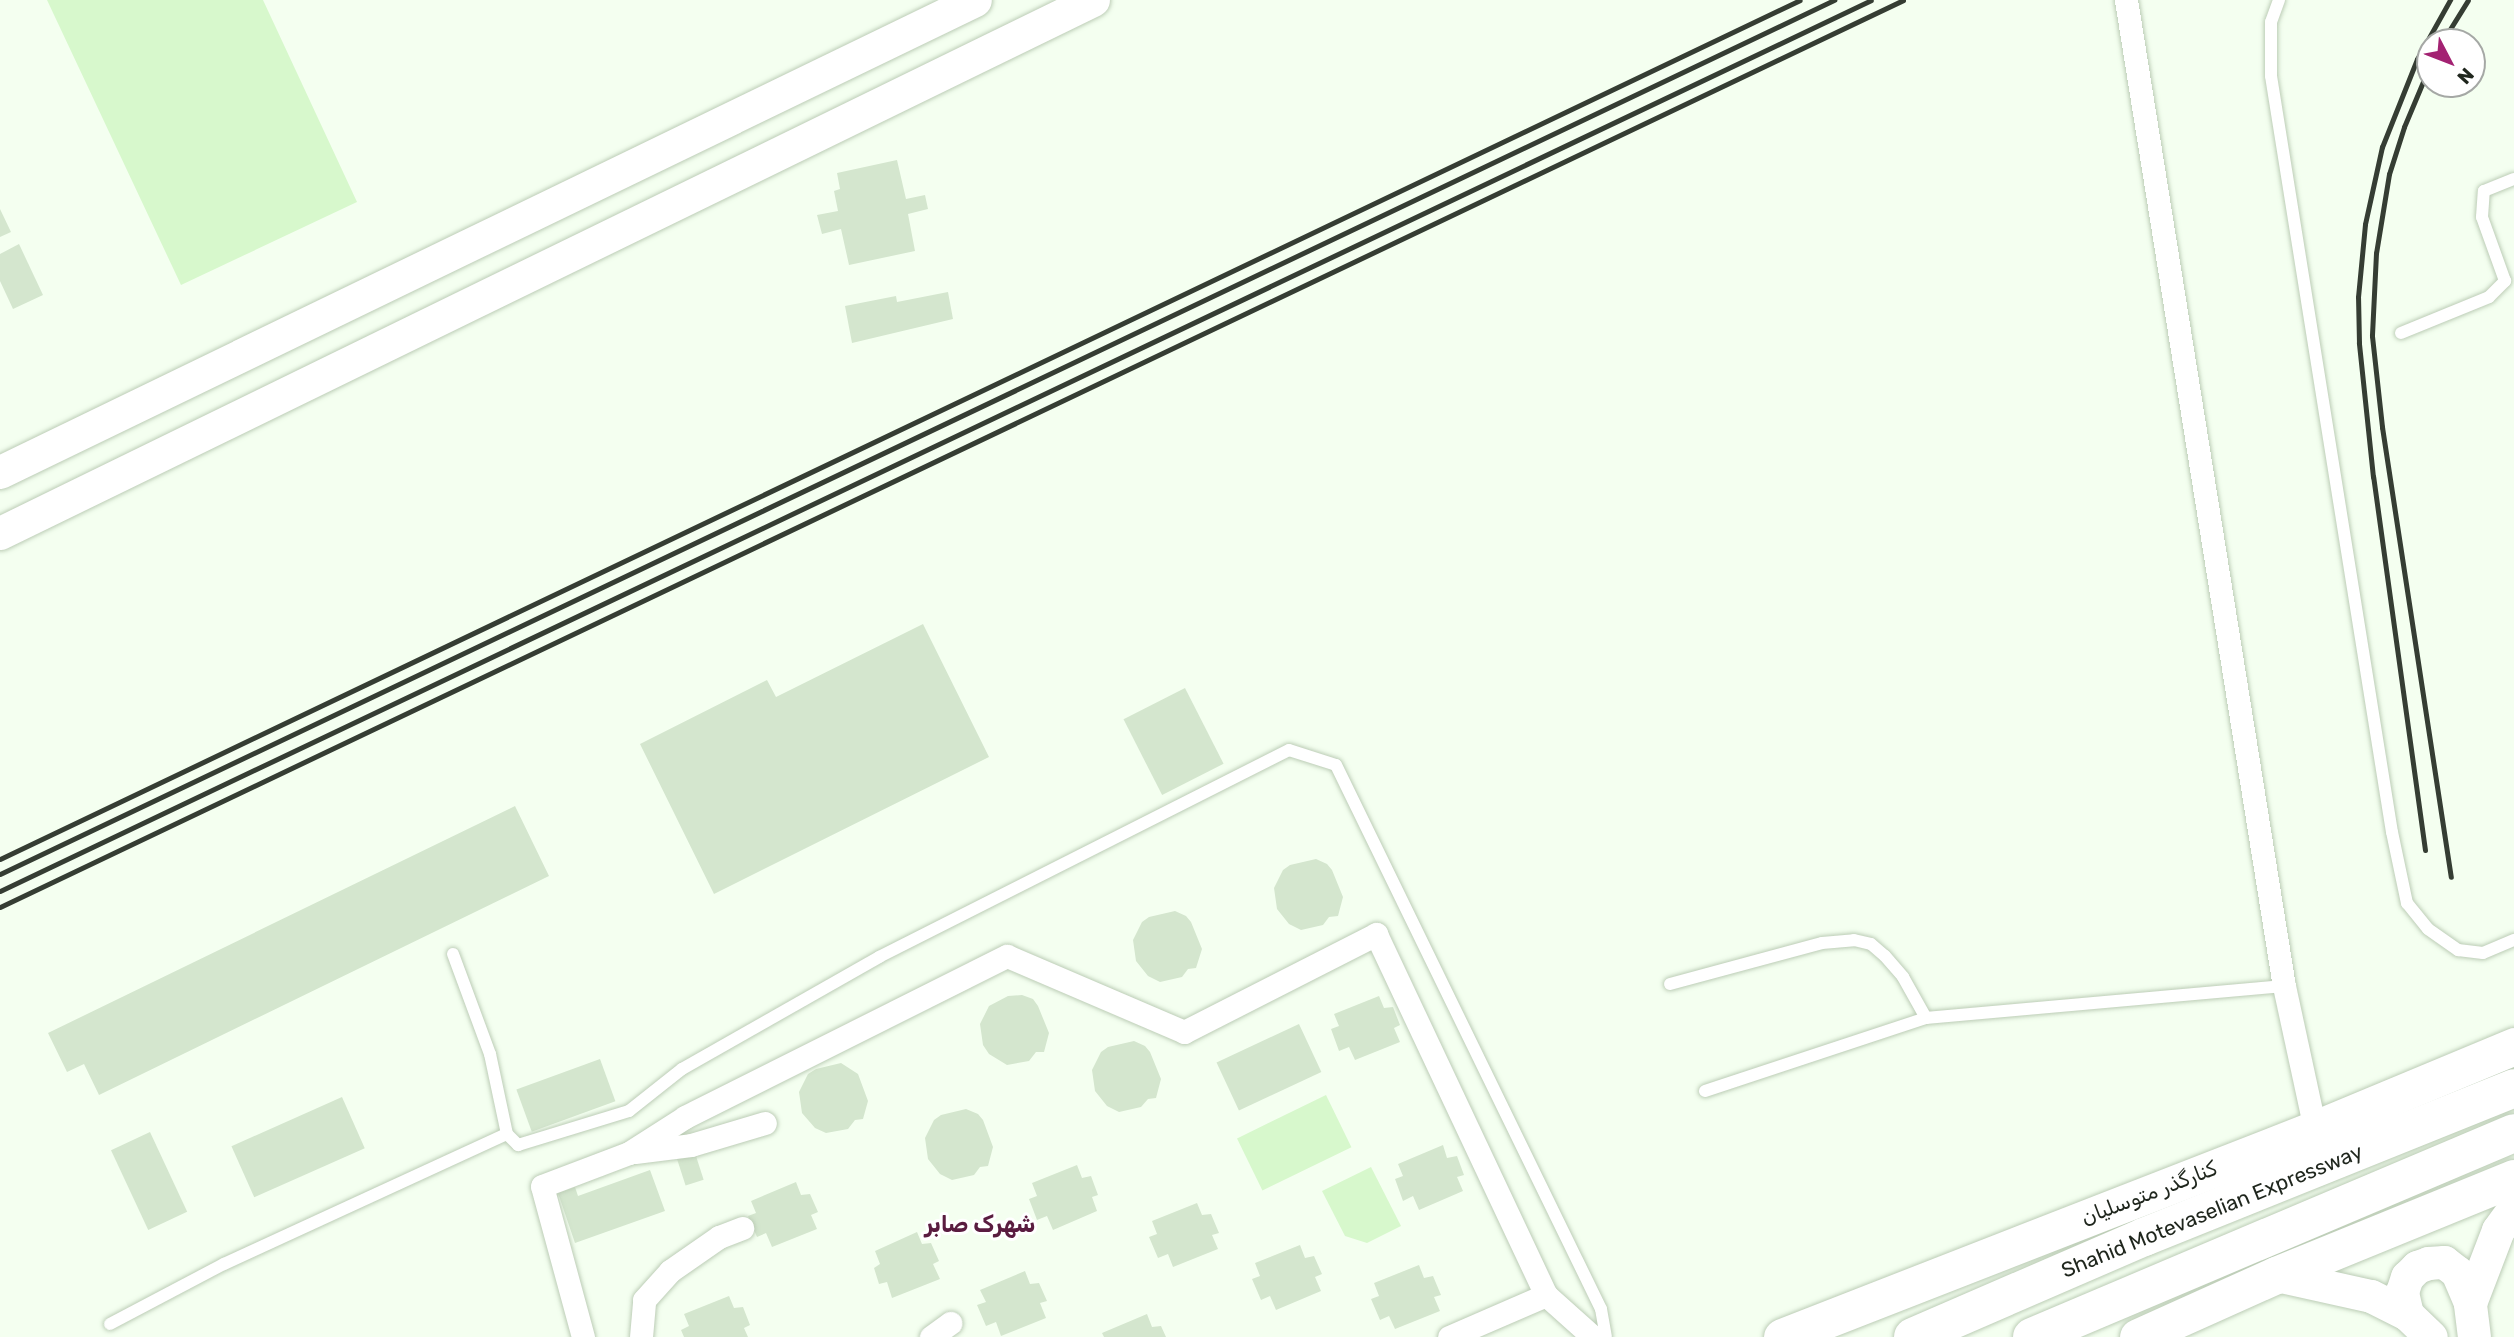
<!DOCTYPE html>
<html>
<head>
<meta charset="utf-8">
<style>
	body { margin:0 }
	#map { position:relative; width:2514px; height:1337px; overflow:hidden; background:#f4fff0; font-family:Rubik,Vazirmatn,sans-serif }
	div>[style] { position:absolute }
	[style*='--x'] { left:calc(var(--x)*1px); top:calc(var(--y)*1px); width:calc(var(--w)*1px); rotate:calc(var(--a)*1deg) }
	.green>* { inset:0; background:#d7f8cc; transform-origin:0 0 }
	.building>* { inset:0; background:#d4e6ce; transform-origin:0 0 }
	.roads { filter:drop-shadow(0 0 2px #bccdb6) drop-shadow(0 0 2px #bccdb6) }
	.lane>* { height:12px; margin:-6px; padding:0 6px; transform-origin:6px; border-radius:6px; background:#fff }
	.street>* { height:23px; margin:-11.5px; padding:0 11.5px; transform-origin:11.5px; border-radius:11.5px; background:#fff }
	.secondary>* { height:33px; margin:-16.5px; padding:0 16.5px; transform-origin:16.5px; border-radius:16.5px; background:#fff }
	.primary>* { height:37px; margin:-18.5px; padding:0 18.5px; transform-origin:18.5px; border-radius:18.5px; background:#fff }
	.highway>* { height:38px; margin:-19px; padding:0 19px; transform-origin:19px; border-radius:19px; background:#fff }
	.rail>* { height:5px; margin:-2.5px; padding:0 2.5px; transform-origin:2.5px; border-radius:2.5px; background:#353d33 }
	span { translate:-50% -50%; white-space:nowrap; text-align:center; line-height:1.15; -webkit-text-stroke:6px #fff; paint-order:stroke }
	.street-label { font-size:21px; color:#1f261d }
	.neighbourhood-label { font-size:23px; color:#5a1c40; font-weight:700 }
	.north { position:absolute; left:2416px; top:28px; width:70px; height:70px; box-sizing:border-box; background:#fff; border:2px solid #a5a8a5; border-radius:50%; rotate:132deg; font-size:19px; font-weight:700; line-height:28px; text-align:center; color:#1f261d }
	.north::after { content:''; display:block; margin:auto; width:24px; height:32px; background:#a32272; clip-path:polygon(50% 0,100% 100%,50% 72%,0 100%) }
</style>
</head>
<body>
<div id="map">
	<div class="green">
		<i style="clip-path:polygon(47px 0,263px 0,357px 202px,181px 285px)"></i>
		<i style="left:1326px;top:1095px;width:58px;height:99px;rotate:64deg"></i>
		<i style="clip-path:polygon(1371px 1167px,1401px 1226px,1367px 1243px,1345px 1236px,1322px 1191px)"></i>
	</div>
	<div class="building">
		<i style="clip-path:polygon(897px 160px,906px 199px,925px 195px,928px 209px,908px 214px,915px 251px,849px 265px,841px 229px,822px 234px,817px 215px,838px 211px,834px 191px,840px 189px,837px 173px)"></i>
		<i style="clip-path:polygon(0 209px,11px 232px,0 237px)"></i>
		<i style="clip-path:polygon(19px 244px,43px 295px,13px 309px,0 281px,0 254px)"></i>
		<i style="clip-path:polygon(948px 292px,953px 319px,852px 343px,845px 306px,896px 296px,897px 302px)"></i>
		<i style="clip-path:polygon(923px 624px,989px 757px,714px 894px,640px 744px,767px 680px,776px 697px)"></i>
		<i style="left:1185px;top:688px;width:85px;height:69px;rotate:63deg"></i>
		<i style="clip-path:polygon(515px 806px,549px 876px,99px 1095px,84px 1064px,67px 1072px,48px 1033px)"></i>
		<i style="clip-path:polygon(1316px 859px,1327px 864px,1332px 870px,1343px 897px,1338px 916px,1329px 917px,1323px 925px,1301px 930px,1289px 924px,1277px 909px,1274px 888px,1283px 870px,1290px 865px)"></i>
		<i style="clip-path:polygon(1175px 911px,1186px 916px,1191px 922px,1202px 949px,1196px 968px,1188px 969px,1182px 977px,1160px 982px,1148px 976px,1136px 961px,1133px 940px,1142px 922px,1149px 917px)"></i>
		<i style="clip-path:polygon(1022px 995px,1033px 999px,1038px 1006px,1049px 1033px,1044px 1052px,1036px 1052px,1029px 1061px,1007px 1065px,989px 1054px,983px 1045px,980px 1024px,989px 1006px,1008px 996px)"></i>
		<i style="clip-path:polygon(1379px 996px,1384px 1008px,1393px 1007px,1400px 1025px,1394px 1028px,1400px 1042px,1355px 1060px,1349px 1047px,1339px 1051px,1331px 1029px,1339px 1026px,1334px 1014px)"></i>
		<i style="left:1299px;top:1024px;width:53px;height:91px;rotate:65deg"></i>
		<i style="clip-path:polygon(1134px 1041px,1145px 1046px,1150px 1052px,1161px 1079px,1156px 1098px,1148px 1099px,1141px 1107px,1119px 1112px,1107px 1106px,1095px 1091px,1092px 1070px,1101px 1052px,1108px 1047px)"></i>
		<i style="left:600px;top:1059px;width:45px;height:89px;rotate:70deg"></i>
		<i style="clip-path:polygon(841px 1063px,858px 1074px,868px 1101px,863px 1119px,855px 1120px,848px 1129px,826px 1133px,815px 1128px,802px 1113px,799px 1092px,808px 1074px,816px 1069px)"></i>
		<i style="left:342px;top:1097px;width:56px;height:121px;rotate:66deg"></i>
		<i style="clip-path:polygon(966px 1109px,978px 1114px,983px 1120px,993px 1147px,988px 1166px,980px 1167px,974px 1175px,952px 1180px,940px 1174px,928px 1159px,925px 1138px,934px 1120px,941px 1115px)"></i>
		<i style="left:150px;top:1132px;width:88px;height:43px;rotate:65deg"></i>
		<i style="clip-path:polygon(1443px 1145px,1447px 1158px,1457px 1156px,1464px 1175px,1457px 1177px,1463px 1191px,1419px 1210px,1413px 1196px,1403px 1201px,1395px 1179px,1403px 1176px,1398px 1164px)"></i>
		<i style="left:695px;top:1153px;width:28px;height:19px;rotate:72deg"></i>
		<i style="clip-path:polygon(1077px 1165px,1082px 1178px,1091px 1176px,1098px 1195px,1092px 1197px,1097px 1211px,1053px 1230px,1047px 1216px,1037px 1220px,1029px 1199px,1037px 1196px,1032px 1183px)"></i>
		<i style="clip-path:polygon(650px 1170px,665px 1211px,575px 1243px,558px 1193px,575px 1187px,578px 1196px)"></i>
		<i style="clip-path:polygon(796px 1182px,801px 1195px,810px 1194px,818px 1212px,811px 1215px,817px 1229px,772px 1247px,766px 1233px,757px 1237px,748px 1216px,756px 1213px,751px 1201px)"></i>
		<i style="clip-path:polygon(1197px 1203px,1202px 1215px,1211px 1214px,1219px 1233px,1212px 1235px,1218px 1249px,1173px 1267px,1168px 1254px,1158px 1258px,1149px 1237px,1157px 1234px,1152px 1221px)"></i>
		<i style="clip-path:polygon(917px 1232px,922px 1244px,931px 1243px,939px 1261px,933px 1264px,940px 1279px,892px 1298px,887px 1282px,879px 1284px,874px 1268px,880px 1264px,875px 1251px)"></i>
		<i style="clip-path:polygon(1300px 1245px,1305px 1258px,1314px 1256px,1322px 1274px,1315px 1277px,1321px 1291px,1276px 1310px,1270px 1296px,1261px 1300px,1252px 1279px,1260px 1276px,1255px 1263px)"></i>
		<i style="clip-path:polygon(1419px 1265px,1424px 1278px,1433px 1276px,1441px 1295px,1434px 1297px,1440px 1311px,1395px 1329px,1389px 1316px,1380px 1320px,1371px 1299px,1379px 1296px,1374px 1283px)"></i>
		<i style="clip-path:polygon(1025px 1271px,1030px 1284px,1039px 1283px,1047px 1301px,1040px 1303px,1046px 1318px,1001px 1336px,996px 1322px,986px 1326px,977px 1305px,986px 1302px,980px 1290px)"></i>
		<i style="clip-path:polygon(729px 1296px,734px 1308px,743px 1307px,750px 1325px,744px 1328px,748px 1337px,684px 1337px,681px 1330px,689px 1326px,684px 1314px)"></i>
		<i style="clip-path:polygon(1147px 1314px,1152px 1327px,1161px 1326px,1166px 1337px,1104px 1337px,1102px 1333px)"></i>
	</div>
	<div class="roads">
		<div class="lane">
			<i style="--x:2279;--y:0;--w:23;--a:110"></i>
			<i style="--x:2271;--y:22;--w:54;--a:90"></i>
			<i style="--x:2271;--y:76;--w:766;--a:80.91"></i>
			<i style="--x:2392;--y:832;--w:73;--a:78.1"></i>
			<i style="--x:2407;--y:903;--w:33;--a:51"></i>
			<i style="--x:2428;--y:929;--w:37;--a:35"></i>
			<i style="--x:2458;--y:950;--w:25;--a:7"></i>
			<i style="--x:2483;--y:953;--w:34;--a:-23"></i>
			<i style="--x:2401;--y:333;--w:95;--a:-22.2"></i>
			<i style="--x:2489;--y:297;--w:23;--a:-45"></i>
			<i style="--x:2505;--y:281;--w:68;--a:-109.8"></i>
			<i style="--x:2482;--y:217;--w:26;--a:-86"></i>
			<i style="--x:2484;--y:191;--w:32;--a:-22"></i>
			<i style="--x:453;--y:954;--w:107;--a:69.7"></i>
			<i style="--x:490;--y:1054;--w:82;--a:78"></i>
			<i style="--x:507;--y:1134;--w:16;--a:45"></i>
			<i style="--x:518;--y:1145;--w:116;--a:-17"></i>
			<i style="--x:629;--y:1111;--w:68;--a:-38.4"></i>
			<i style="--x:682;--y:1069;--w:227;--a:-29.6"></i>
			<i style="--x:879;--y:957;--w:459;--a:-26.8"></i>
			<i style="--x:1289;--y:750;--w:49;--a:17.7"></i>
			<i style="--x:1336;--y:765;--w:605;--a:64.03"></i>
			<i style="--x:1601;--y:1309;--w:28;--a:80"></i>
			<i style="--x:1670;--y:984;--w:157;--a:-15.1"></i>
			<i style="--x:1822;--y:943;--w:32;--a:-5"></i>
			<i style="--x:1854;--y:940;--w:17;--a:13"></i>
			<i style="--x:1871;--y:944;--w:18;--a:41"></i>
			<i style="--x:1885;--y:956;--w:28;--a:49"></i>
			<i style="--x:1903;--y:977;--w:47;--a:60.7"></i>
			<i style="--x:1705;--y:1091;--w:233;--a:-18.3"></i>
			<i style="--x:1926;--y:1018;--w:359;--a:-5.1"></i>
			<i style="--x:110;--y:1324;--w:129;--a:-27.8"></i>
			<i style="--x:224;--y:1264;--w:311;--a:-24.7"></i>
		</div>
		<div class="street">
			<i style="--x:2126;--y:0;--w:999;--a:80.9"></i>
			<i style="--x:2284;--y:986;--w:146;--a:77.8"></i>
			<i style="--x:635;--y:1152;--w:56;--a:-7.1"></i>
			<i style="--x:691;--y:1145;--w:77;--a:-16.6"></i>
			<i style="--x:583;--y:1337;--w:156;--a:-105.2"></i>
			<i style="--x:542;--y:1186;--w:93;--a:-20.8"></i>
			<i style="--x:629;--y:1153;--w:67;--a:-32.7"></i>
			<i style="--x:685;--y:1117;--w:360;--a:-26.6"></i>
			<i style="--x:1007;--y:956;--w:193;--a:23.2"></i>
			<i style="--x:1184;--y:1032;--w:216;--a:-27"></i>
			<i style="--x:1376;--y:934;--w:399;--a:64.8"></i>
			<i style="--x:1546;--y:1295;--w:63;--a:41.8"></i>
			<i style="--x:641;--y:1337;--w:37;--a:-85"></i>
			<i style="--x:644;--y:1300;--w:39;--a:-48"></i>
			<i style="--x:670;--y:1271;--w:60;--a:-34.8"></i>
			<i style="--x:719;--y:1237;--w:25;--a:-21"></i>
			<i style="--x:931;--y:1337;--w:24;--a:-36"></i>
			<i style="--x:1449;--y:1337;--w:106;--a:-23.4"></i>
		</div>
		<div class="secondary">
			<i style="--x:0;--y:472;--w:1083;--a:-25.83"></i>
			<i style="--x:0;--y:533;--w:1216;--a:-26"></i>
			<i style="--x:2276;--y:1275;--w:97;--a:12.5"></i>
			<i style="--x:2371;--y:1296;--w:40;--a:26.6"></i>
			<i style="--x:2407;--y:1314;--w:33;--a:44"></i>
			<i style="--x:2407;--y:1314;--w:23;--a:-103"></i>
			<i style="--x:2402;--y:1292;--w:16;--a:-72"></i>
			<i style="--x:2407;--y:1277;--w:14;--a:-45"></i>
			<i style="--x:2417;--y:1267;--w:12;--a:-20"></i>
			<i style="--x:2428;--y:1263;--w:16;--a:-4"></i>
			<i style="--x:2444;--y:1262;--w:16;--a:38"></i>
			<i style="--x:2457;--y:1272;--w:34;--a:67"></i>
			<i style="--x:2474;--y:1337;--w:34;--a:-97"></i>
			<i style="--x:2470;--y:1303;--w:78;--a:-69"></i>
			<i style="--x:2498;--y:1230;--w:27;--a:-54"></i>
		</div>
		<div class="primary">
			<i style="--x:1782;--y:1337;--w:572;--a:-21.32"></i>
			<i style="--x:2315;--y:1129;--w:216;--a:-22.6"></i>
			<i style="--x:2138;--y:1337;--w:151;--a:-24.2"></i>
			<i style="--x:2276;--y:1275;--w:257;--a:-22.2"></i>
		</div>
		<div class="highway">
			<i style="--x:1913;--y:1337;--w:252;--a:-23.4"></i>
			<i style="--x:2144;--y:1237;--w:399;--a:-21.9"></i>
			<i style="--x:2032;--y:1337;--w:523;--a:-22.94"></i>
		</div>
	</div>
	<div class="rail">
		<i style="--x:2442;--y:42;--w:49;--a:-58.2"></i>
		<i style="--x:2430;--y:65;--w:67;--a:112.8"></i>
		<i style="--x:2404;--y:127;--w:49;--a:107.7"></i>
		<i style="--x:2389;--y:174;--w:80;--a:99.3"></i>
		<i style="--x:2376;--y:253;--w:83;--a:92.8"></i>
		<i style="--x:2372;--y:336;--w:92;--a:83.7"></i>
		<i style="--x:2382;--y:427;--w:455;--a:81.3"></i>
		<i style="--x:2425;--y:850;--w:377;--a:-97.9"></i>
		<i style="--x:2373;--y:477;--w:135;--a:-96"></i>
		<i style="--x:2359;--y:343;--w:46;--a:-91.2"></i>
		<i style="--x:2358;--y:297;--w:73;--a:-84.5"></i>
		<i style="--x:2365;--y:224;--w:79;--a:-77.6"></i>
		<i style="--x:2382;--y:147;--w:95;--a:-68.3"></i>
		<i style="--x:2417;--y:59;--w:68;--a:-60.8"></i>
		<i style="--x:0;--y:859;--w:1994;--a:-25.51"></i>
		<i style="--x:0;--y:874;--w:2032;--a:-25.48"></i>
		<i style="--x:0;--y:891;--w:2072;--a:-25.46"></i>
		<i style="--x:0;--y:907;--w:2108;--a:-25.48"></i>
	</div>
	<div class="street-label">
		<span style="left:2149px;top:1193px;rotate:-21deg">کنارگذر متوسلیان</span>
		<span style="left:2212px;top:1211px;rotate:-22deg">Shahid Motevaselian Expressway</span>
	</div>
	<div class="neighbourhood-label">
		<span style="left:980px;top:1224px">شهرک صابر</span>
	</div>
	<div class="north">N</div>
</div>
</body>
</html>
